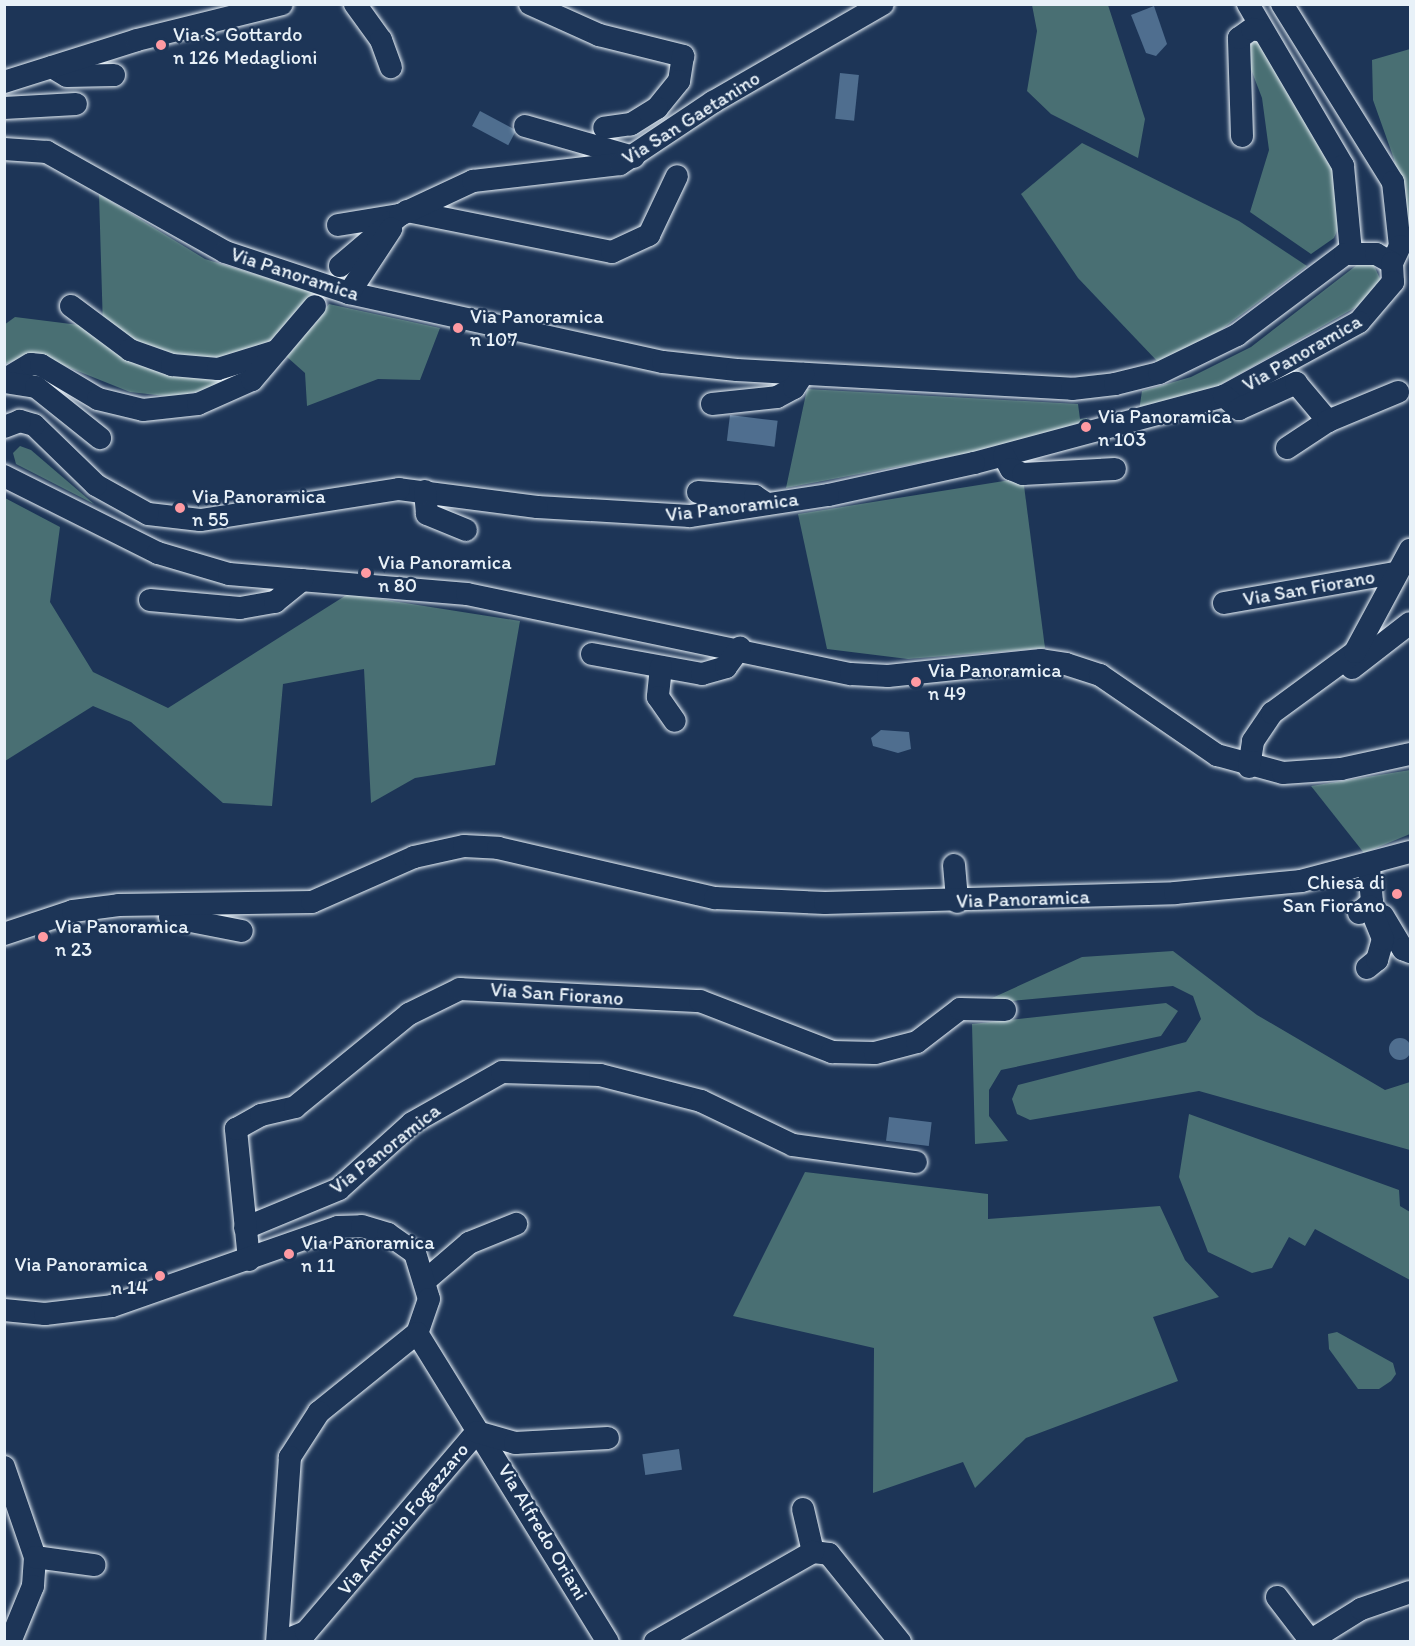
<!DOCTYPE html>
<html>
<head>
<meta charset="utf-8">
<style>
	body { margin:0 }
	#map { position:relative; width:1415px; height:1646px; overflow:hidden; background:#1d3557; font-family:Itim,sans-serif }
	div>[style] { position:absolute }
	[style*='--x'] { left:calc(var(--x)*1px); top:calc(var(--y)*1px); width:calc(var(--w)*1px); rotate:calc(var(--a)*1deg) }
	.green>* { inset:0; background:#496f73 }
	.water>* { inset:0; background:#4f6e8f; transform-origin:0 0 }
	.round { border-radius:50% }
	.roads { filter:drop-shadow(0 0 2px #e8f1f8) drop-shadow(0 0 2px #e8f1f8) }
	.minor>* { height:22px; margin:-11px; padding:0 11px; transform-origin:11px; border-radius:11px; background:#1d3557 }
	.dots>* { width:16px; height:16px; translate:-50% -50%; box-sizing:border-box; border:3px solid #1d3557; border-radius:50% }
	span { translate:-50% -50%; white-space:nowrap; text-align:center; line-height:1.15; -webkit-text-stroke:4.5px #1d3557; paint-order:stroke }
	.poi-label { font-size:20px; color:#e8f1f8 }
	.left { translate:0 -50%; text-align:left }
	.right { translate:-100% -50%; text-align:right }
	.street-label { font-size:20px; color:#e8f1f8 }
	.frame { position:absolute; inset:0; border:6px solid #e8f1f8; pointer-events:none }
</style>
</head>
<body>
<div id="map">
	<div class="green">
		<i style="clip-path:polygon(1032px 5px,1108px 5px,1145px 119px,1138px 158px,1051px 114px,1027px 91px,1037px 31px)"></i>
		<i style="clip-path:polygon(1257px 38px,1334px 167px,1342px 219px,1334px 238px,1311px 254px,1250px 212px,1269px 150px,1262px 98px,1244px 51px)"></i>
		<i style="clip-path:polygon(1410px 49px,1410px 266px,1394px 159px,1373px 100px,1372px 60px)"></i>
		<i style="clip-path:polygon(1082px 143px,1239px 221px,1307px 266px,1218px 332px,1158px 362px,1078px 278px,1021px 194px)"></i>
		<i style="clip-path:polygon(99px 194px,205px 259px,314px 292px,246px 375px,218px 387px,174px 397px,130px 392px,35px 354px,5px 364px,4px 325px,15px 317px,103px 328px)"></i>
		<i style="clip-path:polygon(1362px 261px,1373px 263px,1381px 281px,1358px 306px,1218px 386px,1139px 411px,1142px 391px,1191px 377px,1251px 347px)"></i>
		<i style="clip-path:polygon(329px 304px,440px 328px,420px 380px,378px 379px,307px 406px,305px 373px,287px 357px)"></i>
		<i style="clip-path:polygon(807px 389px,1078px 404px,1080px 419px,1087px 418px,1088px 423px,1022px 443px,786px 488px)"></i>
		<i style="clip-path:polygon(20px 446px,31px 450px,94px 504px,16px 464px,13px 453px)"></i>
		<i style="clip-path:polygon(1023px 478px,1045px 648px,908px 659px,827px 649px,798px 514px)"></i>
		<i style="clip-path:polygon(5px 498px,60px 527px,50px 602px,93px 672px,168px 708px,348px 594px,520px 621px,495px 765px,415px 778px,371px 803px,364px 669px,283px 684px,272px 806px,223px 803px,131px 722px,93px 706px,5px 761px)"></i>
		<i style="clip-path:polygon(1410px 770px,1410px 834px,1364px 853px,1311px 786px)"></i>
		<i style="clip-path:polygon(1173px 951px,1257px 1015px,1385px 1090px,1410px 1082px,1410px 1150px,1199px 1091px,1030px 1120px,1017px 1114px,1012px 1099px,1018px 1085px,1186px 1042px,1201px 1019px,1193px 996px,1173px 986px,979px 1004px,1082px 957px)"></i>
		<i style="clip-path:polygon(1166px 1003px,1178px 1011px,1161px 1036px,1001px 1070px,989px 1090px,989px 1116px,1008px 1141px,975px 1144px,972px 1024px)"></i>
		<i style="clip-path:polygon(1189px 1114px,1399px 1190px,1400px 1206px,1410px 1212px,1410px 1280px,1315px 1229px,1305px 1246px,1289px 1237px,1272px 1268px,1252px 1273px,1208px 1252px,1179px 1177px)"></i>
		<i style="clip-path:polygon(805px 1172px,988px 1194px,988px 1219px,1160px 1206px,1185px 1260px,1219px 1297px,1153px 1317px,1178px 1381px,1026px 1438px,975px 1488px,963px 1462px,873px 1493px,874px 1348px,733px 1316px)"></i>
		<i style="clip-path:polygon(1337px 1332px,1393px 1363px,1396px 1374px,1391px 1381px,1379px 1389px,1358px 1389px,1329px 1349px,1328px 1334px)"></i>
	</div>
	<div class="water">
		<i style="clip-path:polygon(1154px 6px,1167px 44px,1156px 56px,1146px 53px,1131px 15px)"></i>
		<i style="left:840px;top:73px;width:19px;height:46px;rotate:6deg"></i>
		<i style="left:480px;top:111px;width:41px;height:17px;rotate:28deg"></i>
		<i style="left:730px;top:415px;width:48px;height:26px;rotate:7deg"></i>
		<i style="clip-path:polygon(881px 730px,909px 732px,911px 749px,898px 753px,873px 746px,871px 738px)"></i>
		<i class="round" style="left:1389px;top:1038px;width:22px;height:22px"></i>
		<i style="left:889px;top:1117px;width:43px;height:24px;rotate:7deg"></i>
		<i style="left:679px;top:1449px;width:21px;height:37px;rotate:82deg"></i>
	</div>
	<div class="roads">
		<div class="minor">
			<i style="--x:355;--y:4;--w:44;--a:54.2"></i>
			<i style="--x:381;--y:40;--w:29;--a:70"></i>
			<i style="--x:530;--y:4;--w:76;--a:24.2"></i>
			<i style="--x:599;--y:35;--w:87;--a:14"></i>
			<i style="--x:683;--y:56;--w:25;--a:99"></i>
			<i style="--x:679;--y:81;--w:35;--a:129"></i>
			<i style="--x:657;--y:108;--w:31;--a:148"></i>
			<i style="--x:631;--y:124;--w:27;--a:172"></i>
			<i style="--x:1248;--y:4;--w:188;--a:59.6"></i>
			<i style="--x:1343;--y:166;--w:87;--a:84.7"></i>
			<i style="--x:1282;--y:4;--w:210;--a:58.1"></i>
			<i style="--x:1393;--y:182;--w:64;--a:83.8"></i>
			<i style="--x:1400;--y:246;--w:19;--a:115"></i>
			<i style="--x:52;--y:67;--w:17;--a:31"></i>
			<i style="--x:67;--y:76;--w:47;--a:-1.2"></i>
			<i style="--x:4;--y:82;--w:139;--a:-17.5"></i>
			<i style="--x:137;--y:40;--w:149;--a:-13.9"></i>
			<i style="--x:4;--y:108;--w:72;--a:-3.2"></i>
			<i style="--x:525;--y:126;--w:113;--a:15.9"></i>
			<i style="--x:1242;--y:136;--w:98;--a:-91.8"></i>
			<i style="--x:1239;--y:38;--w:16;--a:-35"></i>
			<i style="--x:1252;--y:29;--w:10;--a:11"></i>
			<i style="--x:4;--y:149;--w:43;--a:4"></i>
			<i style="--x:47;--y:152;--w:204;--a:29.3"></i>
			<i style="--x:225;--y:252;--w:131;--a:18.3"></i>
			<i style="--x:349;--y:293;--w:321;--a:12.4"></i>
			<i style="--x:663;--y:362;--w:74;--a:6.2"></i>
			<i style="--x:737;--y:370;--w:336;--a:3.2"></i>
			<i style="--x:1072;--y:389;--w:43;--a:-6.6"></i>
			<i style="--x:1115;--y:384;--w:45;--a:-14"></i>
			<i style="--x:1159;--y:373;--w:87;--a:-26"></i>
			<i style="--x:1237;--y:335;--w:135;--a:-36.9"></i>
			<i style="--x:1345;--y:254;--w:31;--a:0"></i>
			<i style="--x:1376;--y:254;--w:18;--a:29"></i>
			<i style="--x:1392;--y:263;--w:19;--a:87"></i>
			<i style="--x:1393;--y:282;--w:52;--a:130.4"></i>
			<i style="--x:1359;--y:322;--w:154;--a:151.3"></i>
			<i style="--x:1224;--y:396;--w:259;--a:165"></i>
			<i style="--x:974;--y:463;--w:149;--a:167.6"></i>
			<i style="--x:828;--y:495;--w:140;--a:171.3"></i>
			<i style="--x:690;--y:516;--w:153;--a:-176.6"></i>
			<i style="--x:537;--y:507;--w:139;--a:-172.6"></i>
			<i style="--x:399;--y:489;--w:201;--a:171.1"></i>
			<i style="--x:200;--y:520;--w:52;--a:-173.4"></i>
			<i style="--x:148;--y:514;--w:60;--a:-150.9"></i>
			<i style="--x:96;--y:485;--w:86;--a:-135.9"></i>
			<i style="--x:34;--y:425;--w:15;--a:-164"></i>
			<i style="--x:20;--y:421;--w:17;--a:159"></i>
			<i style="--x:407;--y:211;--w:209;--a:11.3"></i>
			<i style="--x:612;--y:252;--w:41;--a:-24.7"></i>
			<i style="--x:649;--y:235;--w:65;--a:-64.6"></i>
			<i style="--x:338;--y:225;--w:63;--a:-9.2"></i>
			<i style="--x:340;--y:266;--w:79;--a:-40.4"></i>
			<i style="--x:400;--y:215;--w:81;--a:-25"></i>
			<i style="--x:473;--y:181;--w:148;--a:-6.6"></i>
			<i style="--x:620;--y:164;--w:112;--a:-33.7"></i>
			<i style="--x:713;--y:102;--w:196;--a:-30"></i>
			<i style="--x:349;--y:293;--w:77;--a:-56.7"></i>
			<i style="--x:71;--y:306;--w:74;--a:36.7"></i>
			<i style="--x:130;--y:350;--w:45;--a:19.7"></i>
			<i style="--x:172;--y:365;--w:46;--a:5"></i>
			<i style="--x:218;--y:369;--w:61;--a:-17.2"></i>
			<i style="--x:4;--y:380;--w:31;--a:-31"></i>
			<i style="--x:31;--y:364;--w:10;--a:6"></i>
			<i style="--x:41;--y:365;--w:66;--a:30.8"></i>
			<i style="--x:98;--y:399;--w:46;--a:13.7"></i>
			<i style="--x:143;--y:410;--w:55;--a:-6.2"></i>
			<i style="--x:198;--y:404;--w:59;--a:-24"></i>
			<i style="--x:252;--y:380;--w:97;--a:-49.6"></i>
			<i style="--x:4;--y:382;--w:32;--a:9"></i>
			<i style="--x:36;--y:387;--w:82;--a:38.6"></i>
			<i style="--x:1224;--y:396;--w:20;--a:41"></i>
			<i style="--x:1239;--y:409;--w:63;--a:-24.5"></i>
			<i style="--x:1296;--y:383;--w:50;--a:49.9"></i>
			<i style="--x:712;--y:404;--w:65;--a:-6.1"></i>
			<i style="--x:777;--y:397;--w:19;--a:-28"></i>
			<i style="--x:794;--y:388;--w:17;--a:-57"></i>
			<i style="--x:1287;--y:448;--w:49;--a:-33.4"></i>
			<i style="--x:1328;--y:421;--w:76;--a:-22.5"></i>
			<i style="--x:1004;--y:456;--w:15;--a:62"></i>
			<i style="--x:1011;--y:469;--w:13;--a:23"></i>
			<i style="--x:1023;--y:474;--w:92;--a:-3.1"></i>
			<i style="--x:4;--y:476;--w:172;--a:26.6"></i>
			<i style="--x:158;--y:553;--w:74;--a:16.5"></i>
			<i style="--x:229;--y:574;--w:239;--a:4.8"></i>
			<i style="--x:467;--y:594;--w:392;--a:11.8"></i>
			<i style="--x:851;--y:674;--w:37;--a:3"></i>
			<i style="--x:888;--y:676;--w:154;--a:-6"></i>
			<i style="--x:1041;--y:660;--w:25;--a:9"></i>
			<i style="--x:1066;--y:664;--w:36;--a:18"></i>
			<i style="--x:1100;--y:675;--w:142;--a:34.4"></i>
			<i style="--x:1217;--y:755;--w:68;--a:15.3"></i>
			<i style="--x:1283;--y:773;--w:58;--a:-3.9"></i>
			<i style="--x:1341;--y:769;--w:71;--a:-12.3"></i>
			<i style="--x:425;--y:491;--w:23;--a:85"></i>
			<i style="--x:427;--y:514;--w:42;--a:22.3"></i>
			<i style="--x:698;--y:492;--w:57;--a:4"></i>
			<i style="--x:755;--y:496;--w:14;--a:34"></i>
			<i style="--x:150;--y:600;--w:90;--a:5.1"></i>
			<i style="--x:240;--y:608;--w:36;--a:-10"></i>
			<i style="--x:275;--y:602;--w:35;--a:-39"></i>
			<i style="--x:1224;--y:603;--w:173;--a:-10"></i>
			<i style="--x:592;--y:654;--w:112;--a:10.3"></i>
			<i style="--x:702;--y:674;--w:25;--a:-16"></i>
			<i style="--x:726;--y:667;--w:24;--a:-54"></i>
			<i style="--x:661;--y:667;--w:30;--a:96"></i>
			<i style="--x:658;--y:697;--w:29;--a:55"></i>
			<i style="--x:1352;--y:668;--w:73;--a:-37.8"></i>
			<i style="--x:1249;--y:767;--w:26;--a:-81"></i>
			<i style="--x:1253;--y:741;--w:34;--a:-56"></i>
			<i style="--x:1272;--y:713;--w:103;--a:-36.3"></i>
			<i style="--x:1355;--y:652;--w:116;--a:-61.7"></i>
			<i style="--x:954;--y:865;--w:37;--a:85"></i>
			<i style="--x:1359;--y:913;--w:17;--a:-40"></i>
			<i style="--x:1372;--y:902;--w:37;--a:-95"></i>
			<i style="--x:1383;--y:916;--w:39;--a:59"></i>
			<i style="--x:1403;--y:949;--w:8;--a:23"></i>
			<i style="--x:170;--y:917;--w:73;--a:11"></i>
			<i style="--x:4;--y:934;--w:73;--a:-18.4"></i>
			<i style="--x:73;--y:911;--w:46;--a:-7.4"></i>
			<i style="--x:119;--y:905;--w:193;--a:-0.9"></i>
			<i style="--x:312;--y:902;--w:111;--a:-23.8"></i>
			<i style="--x:414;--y:857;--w:51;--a:-12.4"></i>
			<i style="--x:464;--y:846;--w:34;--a:3"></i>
			<i style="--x:498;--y:848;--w:223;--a:13"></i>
			<i style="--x:715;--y:898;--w:110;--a:2.6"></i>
			<i style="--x:825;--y:903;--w:350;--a:-1.6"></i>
			<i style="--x:1175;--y:893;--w:127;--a:-5.4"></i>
			<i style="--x:1301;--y:881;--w:113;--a:-14.9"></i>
			<i style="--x:1367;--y:968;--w:13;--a:-39"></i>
			<i style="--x:1377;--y:960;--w:22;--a:-74"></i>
			<i style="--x:1383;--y:939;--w:35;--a:-112"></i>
			<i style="--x:245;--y:1228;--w:102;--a:-22.5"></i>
			<i style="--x:339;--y:1189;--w:98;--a:-42.1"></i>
			<i style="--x:412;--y:1123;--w:103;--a:-29.5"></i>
			<i style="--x:502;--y:1072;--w:98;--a:1.8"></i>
			<i style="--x:600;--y:1075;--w:104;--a:14.4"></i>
			<i style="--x:701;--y:1101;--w:102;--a:25.6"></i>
			<i style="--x:793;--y:1145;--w:124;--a:7.9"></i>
			<i style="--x:249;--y:1260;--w:132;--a:-95.7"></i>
			<i style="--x:236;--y:1129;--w:29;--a:-29"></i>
			<i style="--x:261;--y:1115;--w:35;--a:-13"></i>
			<i style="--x:295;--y:1107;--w:147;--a:-39.2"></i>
			<i style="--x:409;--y:1014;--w:57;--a:-26.1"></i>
			<i style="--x:460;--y:989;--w:240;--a:2.9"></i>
			<i style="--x:700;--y:1001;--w:142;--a:21.1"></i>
			<i style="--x:832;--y:1052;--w:43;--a:1.3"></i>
			<i style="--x:875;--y:1053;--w:43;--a:-14.7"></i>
			<i style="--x:917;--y:1042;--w:54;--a:-37.5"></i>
			<i style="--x:960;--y:1009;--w:45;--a:1.3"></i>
			<i style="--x:426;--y:1280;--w:57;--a:-40.7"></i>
			<i style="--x:469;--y:1243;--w:51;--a:-22"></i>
			<i style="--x:4;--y:1310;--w:41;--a:5.6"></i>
			<i style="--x:45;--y:1314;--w:67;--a:-6.8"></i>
			<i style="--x:112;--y:1306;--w:239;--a:-19.3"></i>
			<i style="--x:338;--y:1227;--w:24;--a:-2"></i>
			<i style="--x:362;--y:1226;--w:27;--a:17"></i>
			<i style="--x:388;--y:1234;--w:33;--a:35"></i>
			<i style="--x:415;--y:1253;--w:48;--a:73.1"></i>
			<i style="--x:429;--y:1299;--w:36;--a:109"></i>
			<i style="--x:417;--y:1333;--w:126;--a:141.1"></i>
			<i style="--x:319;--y:1412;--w:54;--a:122.8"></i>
			<i style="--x:290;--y:1457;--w:185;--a:94"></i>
			<i style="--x:417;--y:1333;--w:363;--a:58.3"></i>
			<i style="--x:4;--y:1467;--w:95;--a:71"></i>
			<i style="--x:35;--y:1557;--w:29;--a:94"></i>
			<i style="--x:33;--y:1586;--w:61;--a:112.3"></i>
			<i style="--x:803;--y:1509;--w:44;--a:76.9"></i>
			<i style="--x:813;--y:1552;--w:16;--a:7"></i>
			<i style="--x:829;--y:1554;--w:113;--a:51.1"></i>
			<i style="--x:35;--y:1557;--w:60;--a:7.7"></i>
			<i style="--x:1277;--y:1597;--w:54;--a:52.5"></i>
			<i style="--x:282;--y:1642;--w:26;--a:-23"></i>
			<i style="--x:306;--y:1632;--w:263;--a:-49.5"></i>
			<i style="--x:477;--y:1432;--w:40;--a:16"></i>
			<i style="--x:515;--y:1443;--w:93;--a:-3.1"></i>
			<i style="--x:655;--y:1642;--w:182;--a:-29.7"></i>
			<i style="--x:1308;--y:1642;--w:62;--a:-31.9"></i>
			<i style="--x:1361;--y:1609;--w:52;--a:-19.1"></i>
		</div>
	</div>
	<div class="dots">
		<i style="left:161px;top:45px;background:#ff9aa2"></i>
		<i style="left:458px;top:328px;background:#ff9aa2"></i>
		<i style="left:1086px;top:427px;background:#ff9aa2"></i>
		<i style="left:180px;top:508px;background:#ff9aa2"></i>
		<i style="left:366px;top:573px;background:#ff9aa2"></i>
		<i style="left:916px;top:682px;background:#ff9aa2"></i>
		<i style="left:1397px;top:894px;background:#ff9aa2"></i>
		<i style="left:43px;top:937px;background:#ff9aa2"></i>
		<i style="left:289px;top:1254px;background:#ff9aa2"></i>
		<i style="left:160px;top:1276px;background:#ff9aa2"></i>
	</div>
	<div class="poi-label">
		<span class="left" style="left:173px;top:46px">Via S. Gottardo<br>n 126 Medaglioni</span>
		<span class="left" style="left:470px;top:328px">Via Panoramica<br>n 107</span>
		<span class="left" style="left:1098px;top:428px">Via Panoramica<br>n 103</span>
		<span class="left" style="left:192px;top:508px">Via Panoramica<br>n 55</span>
		<span class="left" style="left:378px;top:574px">Via Panoramica<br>n 80</span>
		<span class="left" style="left:928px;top:682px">Via Panoramica<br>n 49</span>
		<span class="right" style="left:1385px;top:894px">Chiesa di<br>San Fiorano</span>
		<span class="left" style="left:55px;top:938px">Via Panoramica<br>n 23</span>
		<span class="left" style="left:301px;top:1254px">Via Panoramica<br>n 11</span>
		<span class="right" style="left:148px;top:1276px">Via Panoramica<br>n 14</span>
	</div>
	<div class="street-label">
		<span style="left:691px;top:118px;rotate:-32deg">Via San Gaetanino</span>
		<span style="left:295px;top:274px;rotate:18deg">Via Panoramica</span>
		<span style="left:1302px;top:353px;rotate:-30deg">Via Panoramica</span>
		<span style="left:732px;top:507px;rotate:-7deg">Via Panoramica</span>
		<span style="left:1309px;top:588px;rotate:-10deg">Via San Fiorano</span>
		<span style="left:1023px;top:899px;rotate:-2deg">Via Panoramica</span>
		<span style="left:557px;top:994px;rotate:4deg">Via San Fiorano</span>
		<span style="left:385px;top:1149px;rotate:-38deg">Via Panoramica</span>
		<span style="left:403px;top:1519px;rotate:-50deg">Via Antonio Fogazzaro</span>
		<span style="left:543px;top:1532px;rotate:59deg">Via Alfredo Oriani</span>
	</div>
	<div class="frame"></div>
</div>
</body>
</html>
